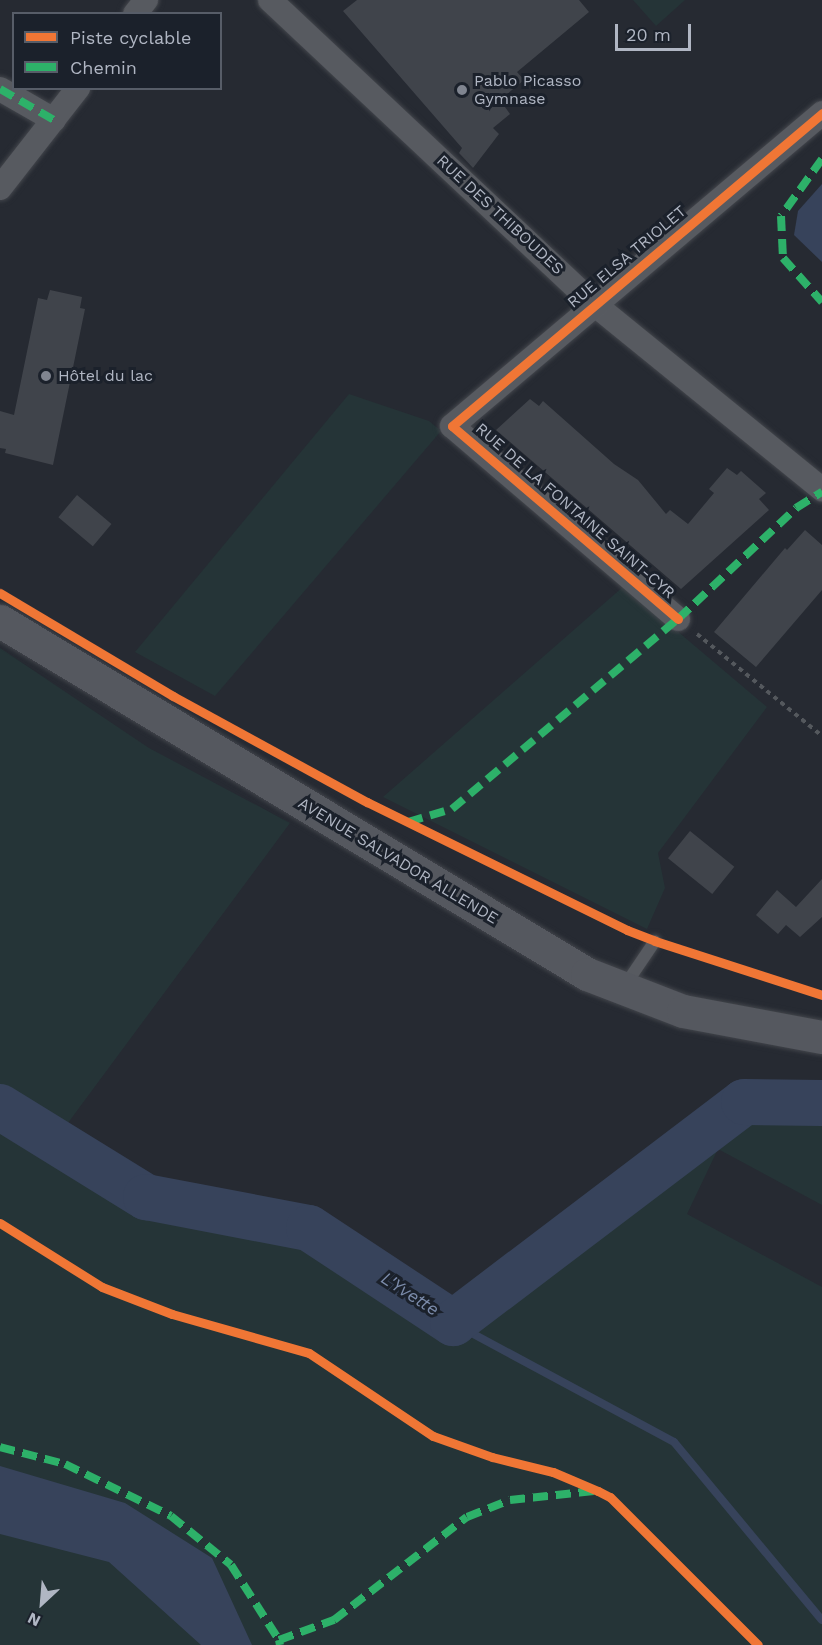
<!DOCTYPE html>
<html>
<head>
<meta charset="utf-8">
<style>
	body { margin:0 }
	#map { position:relative; width:822px; height:1645px; overflow:hidden; background:#262a32; font-family:"Work Sans",sans-serif }
	div>[style] { position:absolute }
	[style*='--x'] { left:calc(var(--x)*1px); top:calc(var(--y)*1px); width:calc(var(--w)*1px); rotate:calc(var(--a)*1deg) }
	.green>* { inset:0; background:#253437 }
	.water>* { inset:0; background:#37435b }
	.stream>* { height:8px; margin:-4px; padding:0 4px; transform-origin:4px; border-radius:4px; background:#37435b }
	.river>* { height:46px; margin:-23px; padding:0 23px; transform-origin:23px; border-radius:23px; background:#37435b }
	.building>* { inset:0; background:#40444b; transform-origin:0 0 }
	.path>* { height:4px; margin-top:-2px; transform-origin:0; background:repeating-linear-gradient(90deg,#54585d 0 4.5px,transparent 0 9px) }
	.roads { filter:drop-shadow(0 0 2px #42454b) drop-shadow(0 0 2px #42454b) }
	.lane>* { height:12px; margin:-6px; padding:0 6px; transform-origin:6px; border-radius:6px; background:#575a60 }
	.street>* { height:24px; margin:-12px; padding:0 12px; transform-origin:12px; border-radius:12px; background:#575a60 }
	.secondary>* { height:33px; margin:-16.5px; padding:0 16.5px; transform-origin:16.5px; border-radius:16.5px; background:#55585f }
	.quiet>* { height:8px; margin-top:-4px; transform-origin:0; background:repeating-linear-gradient(90deg,#2db169 0 15px,transparent 0 23px) }
	.cycleway>* { height:9px; margin:-4.5px; padding:0 4.5px; transform-origin:4.5px; border-radius:4.5px; background:#f07635 }
	.dots>* { width:16px; height:16px; translate:-50% -50%; box-sizing:border-box; border:3px solid #1b212b; border-radius:50% }
	span { translate:-50% -50%; white-space:nowrap; text-align:center; line-height:1.15; -webkit-text-stroke:6px #1b212b; paint-order:stroke }
	.poi-label { font-size:16px; color:#b0b6c3 }
	.left { translate:0 -50%; text-align:left }
	.street-label { font-size:16px; color:#b0b6c3 }
	.water-label { font-size:18px; color:#7b8baa; font-style:italic }
	.legend { position:absolute; left:12px; top:12px; width:210px; height:78px; box-sizing:border-box; background:#1b212b; border:2px solid #575d68; margin:0; padding:8px 10px; list-style:none; font-size:18px; color:#b0b6c3 }
	.legend li { display:flex; align-items:center; gap:12px; height:30px }
	.legend b { width:30px; border:2px solid #575d68 }
	.north { position:absolute; left:12px; top:1573px; width:60px; height:60px; -webkit-text-stroke:4px #1b212b; paint-order:stroke; rotate:206deg; font-size:16px; font-weight:700; line-height:24px; text-align:center; color:#b0b6c3 }
	.north::after { content:''; display:block; margin:auto; width:21px; height:27px; background:#b0b6c3; clip-path:polygon(50% 0,100% 100%,50% 72%,0 100%) }
	.scale { position:absolute; left:615px; top:24px; width:76px; height:27px; box-sizing:border-box; border:3px solid #b0b6c3; border-top:0; padding-left:8px; font-size:18px; line-height:21px; white-space:nowrap; color:#b0b6c3; -webkit-text-stroke:4px #1b212b; paint-order:stroke }
</style>
</head>
<body>
<div id="map">
	<div class="green">
		<i style="clip-path:polygon(633px 0,685px 0,656px 26px)"></i>
		<i style="clip-path:polygon(349px 394px,429px 421px,441px 431px,215px 696px,135px 652px)"></i>
		<i style="clip-path:polygon(624px 586px,767px 707px,658px 853px,665px 888px,647px 929px,383px 797px)"></i>
		<i style="clip-path:polygon(0 648px,149px 748px,290px 823px,62px 1131px,146px 1185px,311px 1215px,451px 1309px,565px 1217px,638px 1170px,708px 1119px,822px 1088px,822px 1205px,718px 1149px,687px 1214px,822px 1287px,822px 1645px,0 1645px)"></i>
	</div>
	<div class="water">
		<i style="clip-path:polygon(822px 184px,822px 262px,794px 235px,798px 211px)"></i>
		<i style="clip-path:polygon(0 1466px,125px 1503px,212px 1558px,252px 1645px,201px 1645px,109px 1562px,0 1534px)"></i>
	</div>
	<div class="stream">
		<i style="--x:453;--y:1323;--w:251;--a:28.3"></i>
		<i style="--x:674;--y:1442;--w:231;--a:50.3"></i>
	</div>
	<div class="river">
		<i style="--x:0;--y:1107;--w:172;--a:31.7"></i>
		<i style="--x:146;--y:1197;--w:166;--a:10.8"></i>
		<i style="--x:309;--y:1228;--w:173;--a:33.4"></i>
		<i style="--x:453;--y:1323;--w:365;--a:-37.2"></i>
		<i style="--x:744;--y:1102;--w:78;--a:0.7"></i>
	</div>
	<div class="building">
		<i style="clip-path:polygon(357px 0,579px 0,589px 12px,517px 72px,524px 80px,500px 100px,510px 114px,493px 128px,499px 134px,473px 168px,459px 153px,462px 148px,343px 11px)"></i>
		<i style="clip-path:polygon(50px 290px,82px 297px,80px 308px,85px 309px,53px 465px,5px 453px,6px 449px,0 448px,0 411px,14px 415px,38px 298px,47px 300px)"></i>
		<i style="clip-path:polygon(530px 399px,539px 406px,543px 401px,614px 464px,638px 480px,666px 514px,670px 510px,688px 524px,714px 493px,709px 489px,727px 468px,737px 475px,741px 471px,766px 493px,759px 499px,769px 510px,681px 589px,496px 430px)"></i>
		<i style="left:77px;top:495px;width:45px;height:29px;rotate:40deg"></i>
		<i style="clip-path:polygon(805px 530px,822px 545px,822px 590px,756px 667px,714px 632px,785px 548px,787px 550px)"></i>
		<i style="left:690px;top:831px;width:57px;height:35px;rotate:39deg"></i>
		<i style="clip-path:polygon(822px 879px,822px 917px,800px 937px,786px 925px,778px 934px,756px 915px,777px 890px,796px 907px)"></i>
	</div>
	<div class="path">
		<i style="--x:697;--y:634;--w:161;--a:39.2"></i>
	</div>
	<div class="roads">
		<div class="lane">
			<i style="--x:624;--y:987;--w:55;--a:-56"></i>
		</div>
		<div class="street">
			<i style="--x:270;--y:0;--w:444;--a:43.2"></i>
			<i style="--x:594;--y:304;--w:294;--a:39.1"></i>
			<i style="--x:135;--y:14;--w:18;--a:-52"></i>
			<i style="--x:0;--y:89;--w:62;--a:29.9"></i>
			<i style="--x:0;--y:188;--w:127;--a:-52"></i>
			<i style="--x:678;--y:619;--w:297;--a:-139.5"></i>
			<i style="--x:452;--y:426;--w:485;--a:-40.2"></i>
		</div>
		<div class="secondary">
			<i style="--x:0;--y:621;--w:685;--a:31.02"></i>
			<i style="--x:587;--y:974;--w:103;--a:21.1"></i>
			<i style="--x:683;--y:1011;--w:141;--a:10.6"></i>
		</div>
	</div>
	<div class="quiet">
		<i style="--x:0;--y:89;--w:62;--a:29.9"></i>
		<i style="--x:822;--y:159;--w:70;--a:125.7"></i>
		<i style="--x:781;--y:216;--w:42;--a:87.3"></i>
		<i style="--x:783;--y:258;--w:59;--a:48.4"></i>
		<i style="--x:408;--y:822;--w:46;--a:-16.5"></i>
		<i style="--x:452;--y:809;--w:295;--a:-40.1"></i>
		<i style="--x:678;--y:619;--w:162;--a:-43.2"></i>
		<i style="--x:796;--y:508;--w:31;--a:-32"></i>
		<i style="--x:0;--y:1447;--w:67;--a:14.7"></i>
		<i style="--x:65;--y:1464;--w:118;--a:26.1"></i>
		<i style="--x:171;--y:1516;--w:77;--a:39.2"></i>
		<i style="--x:231;--y:1565;--w:89;--a:57.4"></i>
		<i style="--x:279;--y:1640;--w:5;--a:79"></i>
		<i style="--x:279;--y:1640;--w:59;--a:-20"></i>
		<i style="--x:334;--y:1620;--w:168;--a:-37.8"></i>
		<i style="--x:467;--y:1517;--w:46;--a:-21.6"></i>
		<i style="--x:510;--y:1500;--w:84;--a:-6.1"></i>
	</div>
	<div class="cycleway">
		<i style="--x:0;--y:593;--w:201;--a:30.8"></i>
		<i style="--x:173;--y:696;--w:221;--a:28.7"></i>
		<i style="--x:367;--y:802;--w:290;--a:26.2"></i>
		<i style="--x:627;--y:930;--w:30;--a:21"></i>
		<i style="--x:655;--y:941;--w:176;--a:17.9"></i>
		<i style="--x:678;--y:619;--w:297;--a:-139.5"></i>
		<i style="--x:452;--y:426;--w:485;--a:-40.2"></i>
		<i style="--x:0;--y:1223;--w:120;--a:32.1"></i>
		<i style="--x:102;--y:1287;--w:75;--a:21.1"></i>
		<i style="--x:172;--y:1314;--w:142;--a:15.9"></i>
		<i style="--x:309;--y:1353;--w:149;--a:33.8"></i>
		<i style="--x:433;--y:1436;--w:63;--a:19.6"></i>
		<i style="--x:492;--y:1457;--w:63;--a:13.8"></i>
		<i style="--x:553;--y:1472;--w:49;--a:22.9"></i>
		<i style="--x:598;--y:1491;--w:13;--a:27"></i>
		<i style="--x:610;--y:1497;--w:209;--a:45"></i>
	</div>
	<div class="dots">
		<i style="left:462px;top:90px;background:#808590"></i>
		<i style="left:46px;top:376px;background:#808590"></i>
	</div>
	<div class="poi-label">
		<span class="left" style="left:474px;top:90px">Pablo Picasso<br>Gymnase</span>
		<span class="left" style="left:58px;top:376px">Hôtel du lac</span>
	</div>
	<div class="street-label">
		<span style="left:500px;top:215px;rotate:43deg">RUE DES THIBOUDES</span>
		<span style="left:627px;top:257px;rotate:-40deg">RUE ELSA TRIOLET</span>
		<span style="left:575px;top:511px;rotate:41deg">RUE DE LA FONTAINE SAINT-CYR</span>
		<span style="left:398px;top:861px;rotate:31deg">AVENUE SALVADOR ALLENDE</span>
	</div>
	<div class="water-label">
		<span style="left:410px;top:1294px;rotate:33deg">L'Yvette</span>
	</div>
	<ul class="legend">
	<li><b style="height:8px;background:#f07635"></b>Piste cyclable</li>
	<li><b style="height:8px;background:#2db169"></b>Chemin</li>
	</ul>
	<div class="north">N</div>
	<div class="scale">20 m</div>
</div>
</body>
</html>
